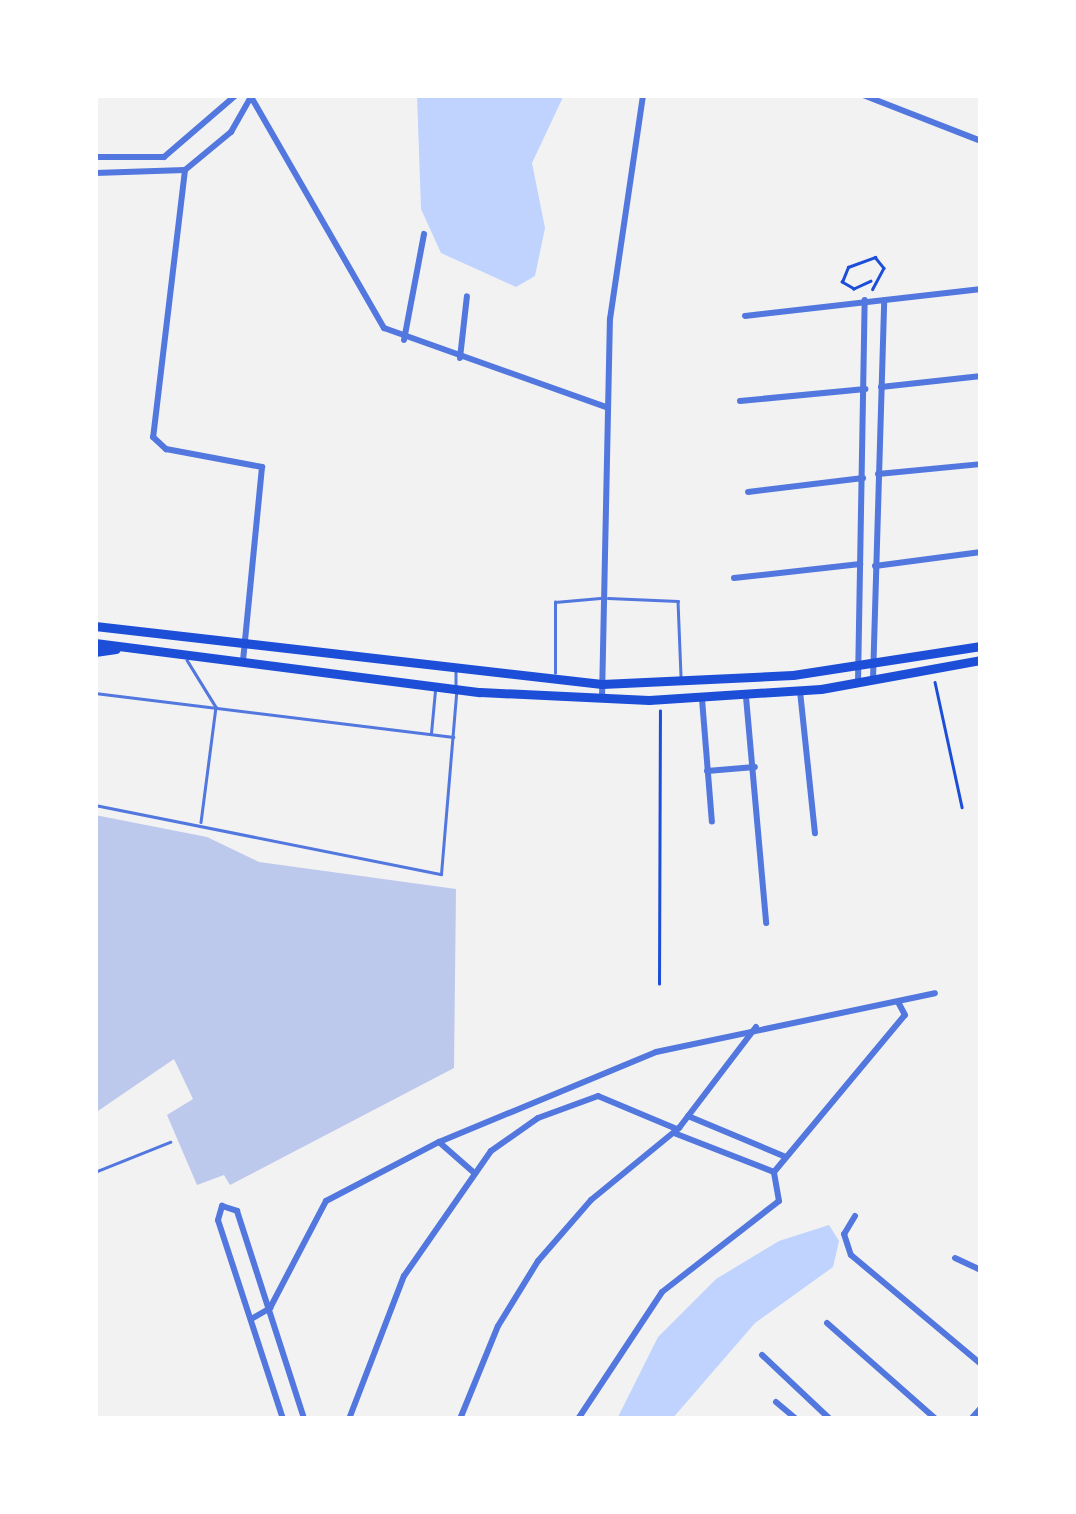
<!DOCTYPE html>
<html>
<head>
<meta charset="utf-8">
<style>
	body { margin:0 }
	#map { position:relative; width:1076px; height:1514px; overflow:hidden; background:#f2f2f2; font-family:Signika,sans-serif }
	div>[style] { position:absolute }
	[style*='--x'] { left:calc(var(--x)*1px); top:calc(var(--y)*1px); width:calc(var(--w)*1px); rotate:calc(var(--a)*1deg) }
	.water>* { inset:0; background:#bfd3fe }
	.building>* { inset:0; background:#bdc9ec }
	.path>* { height:2.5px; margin:-1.25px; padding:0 1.25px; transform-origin:1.25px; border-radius:1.25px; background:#1d4ed8 }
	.service>* { height:2.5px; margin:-1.25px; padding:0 1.25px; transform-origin:1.25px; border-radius:1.25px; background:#5277de }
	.minor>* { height:6px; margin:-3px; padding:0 3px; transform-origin:3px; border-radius:3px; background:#5277de }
	.primary>* { height:9px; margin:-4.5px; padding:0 4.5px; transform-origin:4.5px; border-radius:4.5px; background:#1d4ed8 }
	span { translate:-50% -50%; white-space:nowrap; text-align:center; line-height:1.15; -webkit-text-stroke:8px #fff; paint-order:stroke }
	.frame { position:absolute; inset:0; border:98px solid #fff; pointer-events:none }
</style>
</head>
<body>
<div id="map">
	<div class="water">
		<i style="clip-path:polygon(417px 95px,564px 95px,532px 163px,545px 228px,535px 276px,516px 287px,441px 253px,421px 209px)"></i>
		<i style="clip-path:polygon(829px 1225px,839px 1241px,833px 1267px,755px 1323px,672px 1419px,617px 1419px,658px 1337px,716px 1279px,779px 1241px)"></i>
	</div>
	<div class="building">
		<i style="clip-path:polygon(95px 815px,207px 837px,259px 862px,456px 889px,454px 1068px,230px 1185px,224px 1175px,197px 1185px,167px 1115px,193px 1099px,174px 1059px,95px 1113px)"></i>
	</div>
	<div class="path">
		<i style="--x:871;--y:281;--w:19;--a:155"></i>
		<i style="--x:854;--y:289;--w:14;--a:-150"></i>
		<i style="--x:842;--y:282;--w:16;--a:-68"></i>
		<i style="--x:848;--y:267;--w:29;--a:-20"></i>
		<i style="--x:875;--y:257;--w:14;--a:51"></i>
		<i style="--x:884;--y:268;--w:24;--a:118"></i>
		<i style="--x:935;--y:682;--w:128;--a:77.8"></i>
		<i style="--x:659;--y:984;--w:273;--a:-89.8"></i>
	</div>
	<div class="service">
		<i style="--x:608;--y:598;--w:70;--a:2.5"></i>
		<i style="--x:678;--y:601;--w:75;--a:87.7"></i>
		<i style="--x:187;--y:660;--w:55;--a:58.3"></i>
		<i style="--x:216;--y:707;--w:116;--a:97.4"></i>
		<i style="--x:456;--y:672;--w:14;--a:90"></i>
		<i style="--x:555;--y:673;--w:71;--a:-90"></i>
		<i style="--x:555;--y:602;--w:45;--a:-5.1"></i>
		<i style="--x:95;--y:693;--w:361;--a:7"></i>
		<i style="--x:431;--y:733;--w:42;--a:-84.6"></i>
		<i style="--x:95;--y:805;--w:353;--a:11.3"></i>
		<i style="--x:441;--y:874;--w:181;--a:-85.2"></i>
		<i style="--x:95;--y:1172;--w:81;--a:-21.8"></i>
	</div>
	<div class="minor">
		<i style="--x:250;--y:95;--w:269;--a:60.1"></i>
		<i style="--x:384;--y:328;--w:236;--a:19.6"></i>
		<i style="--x:863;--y:95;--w:127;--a:21.3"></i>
		<i style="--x:95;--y:157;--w:69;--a:0"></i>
		<i style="--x:164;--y:157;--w:95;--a:-40.7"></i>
		<i style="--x:185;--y:170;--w:269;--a:96.8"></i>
		<i style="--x:153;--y:437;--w:18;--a:43"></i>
		<i style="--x:166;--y:449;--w:98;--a:10.6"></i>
		<i style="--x:262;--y:467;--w:196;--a:95.6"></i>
		<i style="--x:95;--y:173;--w:90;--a:-1.9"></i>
		<i style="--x:185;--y:170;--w:60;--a:-39.6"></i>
		<i style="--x:231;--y:132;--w:43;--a:-60.4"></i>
		<i style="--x:745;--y:316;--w:238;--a:-6.5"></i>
		<i style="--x:404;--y:340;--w:108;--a:-79.3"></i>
		<i style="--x:460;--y:358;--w:62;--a:-83.6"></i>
		<i style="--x:881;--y:387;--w:101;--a:-6.3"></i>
		<i style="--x:740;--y:401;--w:126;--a:-5.5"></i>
		<i style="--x:878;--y:474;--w:103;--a:-5.5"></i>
		<i style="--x:748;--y:492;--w:116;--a:-6.9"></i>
		<i style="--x:875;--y:566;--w:107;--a:-7.5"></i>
		<i style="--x:734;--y:578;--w:127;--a:-6.3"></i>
		<i style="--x:873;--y:679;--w:379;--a:-88.3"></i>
		<i style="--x:858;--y:683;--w:383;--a:-89"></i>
		<i style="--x:800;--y:691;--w:143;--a:84"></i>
		<i style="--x:746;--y:697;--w:227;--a:84.9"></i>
		<i style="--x:602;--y:698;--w:379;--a:-88.8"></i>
		<i style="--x:610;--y:319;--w:226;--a:-81.6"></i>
		<i style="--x:702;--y:699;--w:123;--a:85.4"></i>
		<i style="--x:707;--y:771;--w:48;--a:-4.8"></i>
		<i style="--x:688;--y:1116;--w:106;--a:22.7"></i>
		<i style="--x:674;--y:1133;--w:107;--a:21.3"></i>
		<i style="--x:439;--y:1142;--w:44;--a:41.3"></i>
		<i style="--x:774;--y:1172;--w:204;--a:-50.2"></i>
		<i style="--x:905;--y:1015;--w:15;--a:-118"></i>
		<i style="--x:855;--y:1216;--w:21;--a:121"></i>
		<i style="--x:844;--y:1234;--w:22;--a:72"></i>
		<i style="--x:851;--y:1255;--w:170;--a:40"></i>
		<i style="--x:955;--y:1258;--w:29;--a:25"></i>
		<i style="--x:253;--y:1318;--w:20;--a:-30"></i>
		<i style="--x:270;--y:1308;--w:121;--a:-62.4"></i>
		<i style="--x:326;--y:1201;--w:127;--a:-27.6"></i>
		<i style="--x:439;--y:1142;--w:235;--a:-22.5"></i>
		<i style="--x:656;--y:1052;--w:285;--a:-11.9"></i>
		<i style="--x:827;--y:1323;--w:145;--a:41.4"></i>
		<i style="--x:762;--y:1355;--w:93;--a:43.3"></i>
		<i style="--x:776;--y:1402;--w:26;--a:40"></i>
		<i style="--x:283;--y:1419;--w:209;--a:-108.1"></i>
		<i style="--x:218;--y:1220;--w:15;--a:-74"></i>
		<i style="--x:222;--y:1206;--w:16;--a:18"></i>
		<i style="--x:237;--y:1211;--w:219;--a:72.1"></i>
		<i style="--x:349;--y:1419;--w:153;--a:-69"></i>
		<i style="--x:404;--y:1276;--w:152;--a:-55.2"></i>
		<i style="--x:491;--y:1151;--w:57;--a:-35.1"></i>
		<i style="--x:538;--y:1118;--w:64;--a:-20.1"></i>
		<i style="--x:598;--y:1096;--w:86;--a:22.7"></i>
		<i style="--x:460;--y:1419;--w:100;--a:-67.8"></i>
		<i style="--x:498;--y:1326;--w:76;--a:-58.4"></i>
		<i style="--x:538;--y:1261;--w:81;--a:-49"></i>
		<i style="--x:591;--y:1200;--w:114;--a:-39.3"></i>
		<i style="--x:679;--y:1128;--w:127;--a:-52.7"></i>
		<i style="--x:578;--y:1419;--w:152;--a:-56.5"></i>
		<i style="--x:662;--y:1292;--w:148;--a:-37.9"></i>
		<i style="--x:779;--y:1201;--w:29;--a:-100"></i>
		<i style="--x:971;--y:1419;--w:15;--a:-48"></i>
	</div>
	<div class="primary">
		<i style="--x:95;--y:626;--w:510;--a:6.53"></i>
		<i style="--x:602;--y:684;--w:191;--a:-2.7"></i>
		<i style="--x:793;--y:675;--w:190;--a:-8.8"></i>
		<i style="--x:95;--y:643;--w:388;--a:7.3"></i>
		<i style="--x:480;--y:692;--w:169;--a:2.7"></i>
		<i style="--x:649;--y:700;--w:172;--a:-3.7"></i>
		<i style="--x:821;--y:689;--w:163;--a:-10.3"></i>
		<i style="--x:95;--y:652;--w:21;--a:-8"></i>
	</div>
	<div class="frame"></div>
</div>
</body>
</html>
